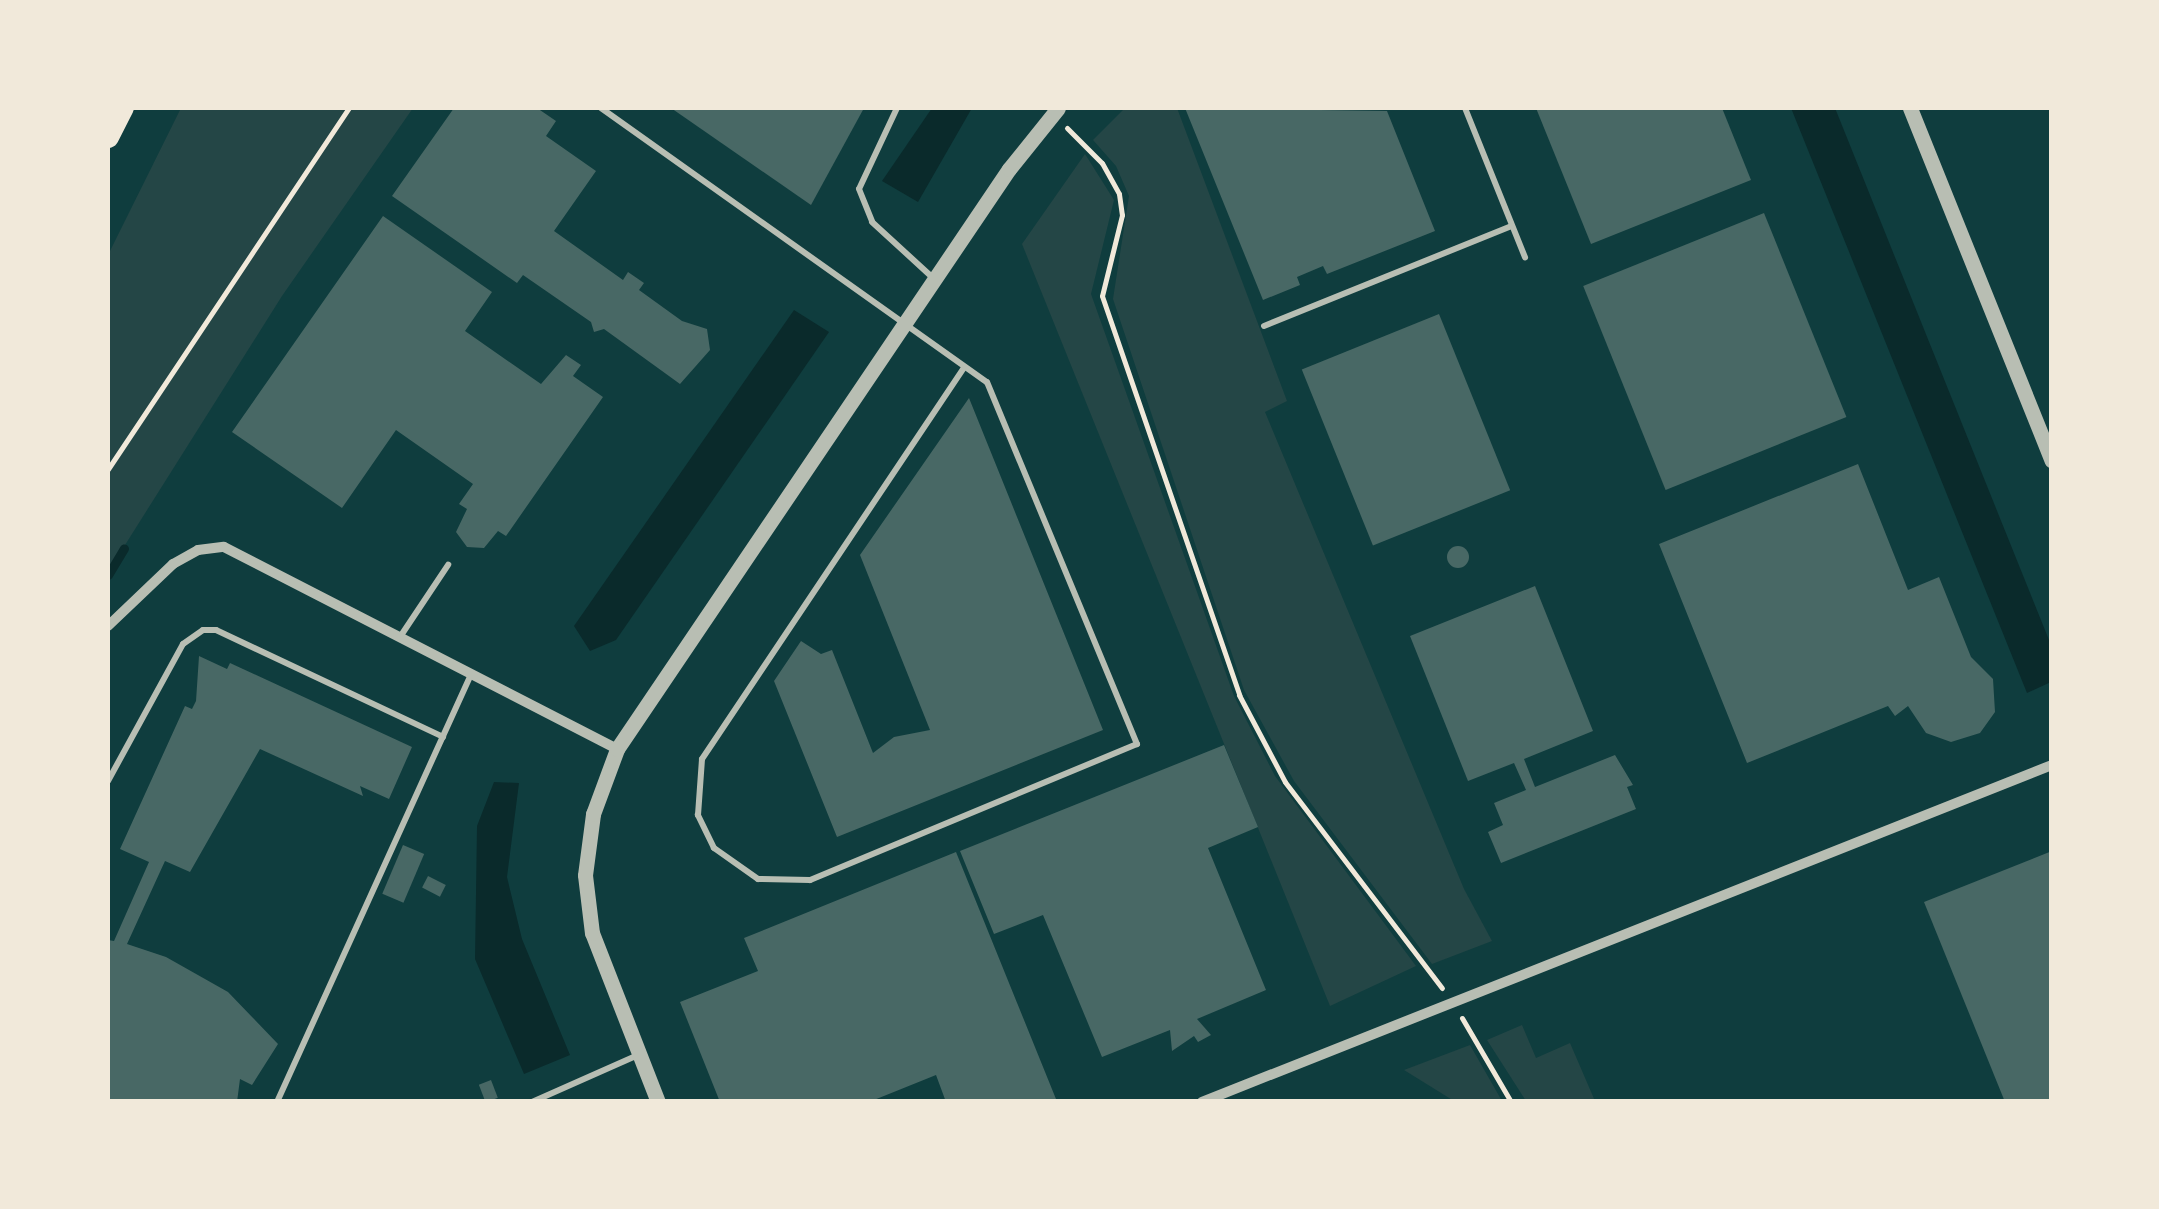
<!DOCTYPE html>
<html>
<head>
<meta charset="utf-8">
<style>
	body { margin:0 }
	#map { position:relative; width:2159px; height:1209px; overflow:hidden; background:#0f3d3e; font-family:"Fira Sans",sans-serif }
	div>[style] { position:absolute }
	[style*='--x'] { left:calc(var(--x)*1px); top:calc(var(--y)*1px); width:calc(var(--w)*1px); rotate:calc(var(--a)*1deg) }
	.green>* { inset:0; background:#244646 }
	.water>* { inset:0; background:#0a2a2b }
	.stream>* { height:9px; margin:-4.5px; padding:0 4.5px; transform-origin:4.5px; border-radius:4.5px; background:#0a2a2b }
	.building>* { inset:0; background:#486865; transform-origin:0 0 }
	.round { border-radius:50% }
	.path>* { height:5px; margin:-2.5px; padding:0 2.5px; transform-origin:2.5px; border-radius:2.5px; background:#f1e9da }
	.service>* { height:6px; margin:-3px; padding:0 3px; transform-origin:3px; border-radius:3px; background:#b8beb3 }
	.minor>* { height:10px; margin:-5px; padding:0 5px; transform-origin:5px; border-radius:5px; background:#b8beb3 }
	.tertiary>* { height:15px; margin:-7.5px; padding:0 7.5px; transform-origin:7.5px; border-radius:7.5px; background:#b8beb3 }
	.motorway>* { height:22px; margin:-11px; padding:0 11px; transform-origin:11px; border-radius:11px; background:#f1e9da }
	span { translate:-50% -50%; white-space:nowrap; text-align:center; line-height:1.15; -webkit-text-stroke:10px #f1e9da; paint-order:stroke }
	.frame { position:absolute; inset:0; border:110px solid #f1e9da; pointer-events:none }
</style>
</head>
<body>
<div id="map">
	<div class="green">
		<i style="clip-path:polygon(181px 108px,413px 108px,282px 296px,108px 572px,108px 255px)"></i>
		<i style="clip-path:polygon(1125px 108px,1177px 108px,1287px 401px,1265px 412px,1464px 889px,1492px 941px,1432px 964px,1294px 781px,1244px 690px,1113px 299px,1129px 196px,1116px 166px,1093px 140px)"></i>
		<i style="clip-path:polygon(1085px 154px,1114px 200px,1091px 294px,1234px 696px,1275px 776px,1416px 966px,1330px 1006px,1022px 244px)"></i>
		<i style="clip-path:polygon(1522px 1025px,1536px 1058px,1570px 1043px,1595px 1101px,1526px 1101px,1487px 1040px)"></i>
		<i style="clip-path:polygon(1470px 1045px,1502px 1101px,1454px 1101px,1404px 1070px)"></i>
	</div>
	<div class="water">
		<i style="clip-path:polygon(932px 108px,972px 108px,918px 202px,882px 181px)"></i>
		<i style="clip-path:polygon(1791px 108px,1835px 108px,2051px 645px,2051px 682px,2027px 693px)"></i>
		<i style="clip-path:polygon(794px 310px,829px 332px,616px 640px,590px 651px,574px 626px)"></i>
		<i style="clip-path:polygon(494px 782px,519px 783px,507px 877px,522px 939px,570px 1055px,524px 1074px,475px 959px,477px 826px)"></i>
	</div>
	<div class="stream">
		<i style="--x:108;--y:575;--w:31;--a:-59"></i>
	</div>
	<div class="building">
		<i style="clip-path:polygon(454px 108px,537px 108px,556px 121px,546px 136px,596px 171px,554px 231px,623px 280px,628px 272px,644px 283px,639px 290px,682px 321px,707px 329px,710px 350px,680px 384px,604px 329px,594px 332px,591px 322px,523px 275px,517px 283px,392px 196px)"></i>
		<i style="clip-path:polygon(671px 108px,864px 108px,811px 205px)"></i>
		<i style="clip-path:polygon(1185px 108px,1387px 111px,1435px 231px,1327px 274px,1323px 266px,1297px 277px,1300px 285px,1263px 300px)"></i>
		<i style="clip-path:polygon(1536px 108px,1722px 108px,1751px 180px,1591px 244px)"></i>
		<i style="left:1764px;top:213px;width:220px;height:195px;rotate:68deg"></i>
		<i style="clip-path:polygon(383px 216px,492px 292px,465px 331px,541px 384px,566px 355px,581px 365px,573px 376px,603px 397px,506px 536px,498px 531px,484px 548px,467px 547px,456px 532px,467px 509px,459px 504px,473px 484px,396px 430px,342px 508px,232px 432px)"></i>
		<i style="left:1439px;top:314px;width:190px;height:148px;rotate:68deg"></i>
		<i style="clip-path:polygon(969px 398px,1103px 730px,837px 837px,774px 681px,801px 641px,821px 654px,832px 650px,873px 753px,894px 737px,930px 730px,860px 555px)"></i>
		<i style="clip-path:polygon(1858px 464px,1908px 590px,1939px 577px,1971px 657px,1993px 679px,1995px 712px,1980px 733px,1951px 742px,1926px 733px,1908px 706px,1895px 716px,1888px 706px,1747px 763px,1659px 544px)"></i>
		<i class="round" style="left:1447px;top:546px;width:22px;height:22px"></i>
		<i style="clip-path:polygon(1535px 586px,1593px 731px,1524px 759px,1535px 787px,1615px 755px,1633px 785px,1627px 787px,1636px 809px,1501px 863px,1488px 832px,1503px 825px,1494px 803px,1526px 790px,1514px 763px,1468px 781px,1410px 636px)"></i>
		<i style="clip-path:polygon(199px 656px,227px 669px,230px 663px,412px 747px,389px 799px,360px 786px,363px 796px,260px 749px,190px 872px,165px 861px,127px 944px,166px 957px,228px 992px,278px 1044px,252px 1085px,240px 1079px,237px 1102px,108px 1102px,108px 940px,114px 941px,149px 862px,120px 849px,185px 706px,192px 709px,196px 701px)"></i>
		<i style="clip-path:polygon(1224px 745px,1258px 827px,1208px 848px,1266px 990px,1197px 1019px,1211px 1035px,1198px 1042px,1194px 1036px,1172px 1051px,1170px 1030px,1102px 1057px,1043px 915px,994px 934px,960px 851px)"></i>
		<i style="left:403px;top:845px;width:23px;height:53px;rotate:23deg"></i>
		<i style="clip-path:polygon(2052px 851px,2052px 1102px,2005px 1102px,1924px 902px)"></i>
		<i style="clip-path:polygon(956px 852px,1056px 1099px,946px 1102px,936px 1075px,869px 1102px,720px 1102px,680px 1002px,758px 971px,744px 938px)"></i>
		<i style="left:428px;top:876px;width:20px;height:13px;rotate:27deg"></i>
		<i style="left:491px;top:1080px;width:19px;height:13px;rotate:69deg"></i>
	</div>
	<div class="path">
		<i style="--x:1067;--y:128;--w:49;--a:45"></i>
		<i style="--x:1102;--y:163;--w:35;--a:61"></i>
		<i style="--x:1119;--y:194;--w:21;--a:82"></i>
		<i style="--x:1122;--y:215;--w:83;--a:103.9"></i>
		<i style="--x:1102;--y:296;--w:422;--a:71"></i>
		<i style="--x:1239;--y:695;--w:98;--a:62.1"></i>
		<i style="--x:1285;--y:782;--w:259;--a:52.7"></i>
		<i style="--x:108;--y:469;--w:434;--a:-56.3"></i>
		<i style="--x:1462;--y:1018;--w:97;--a:59.7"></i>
	</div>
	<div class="service">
		<i style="--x:601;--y:108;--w:473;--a:35.4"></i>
		<i style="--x:987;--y:382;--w:392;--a:67.5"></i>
		<i style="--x:1137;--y:744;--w:354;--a:157.4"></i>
		<i style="--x:810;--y:880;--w:52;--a:-178.9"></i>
		<i style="--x:758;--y:879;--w:54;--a:-144.8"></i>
		<i style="--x:714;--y:848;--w:37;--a:-116"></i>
		<i style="--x:698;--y:815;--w:56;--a:-85.9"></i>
		<i style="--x:702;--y:759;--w:471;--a:-56.2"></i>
		<i style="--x:897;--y:108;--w:89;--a:115.1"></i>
		<i style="--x:859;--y:189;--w:35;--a:68"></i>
		<i style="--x:872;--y:222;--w:81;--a:42.5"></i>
		<i style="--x:1465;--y:108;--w:161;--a:68.1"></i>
		<i style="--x:1264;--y:326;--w:267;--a:-22"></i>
		<i style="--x:400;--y:637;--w:87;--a:-56.3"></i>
		<i style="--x:108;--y:781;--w:156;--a:-61.3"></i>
		<i style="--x:183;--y:644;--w:24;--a:-35"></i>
		<i style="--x:203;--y:630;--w:13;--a:0"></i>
		<i style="--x:216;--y:630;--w:251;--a:25.2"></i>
		<i style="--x:277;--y:1102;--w:469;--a:-65.6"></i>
		<i style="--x:532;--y:1102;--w:116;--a:-23.9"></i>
	</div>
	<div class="minor">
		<i style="--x:108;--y:626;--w:90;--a:-43.6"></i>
		<i style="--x:173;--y:564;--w:29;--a:-29"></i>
		<i style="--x:198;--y:550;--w:26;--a:-7"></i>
		<i style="--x:224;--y:547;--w:442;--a:27.2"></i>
		<i style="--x:1202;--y:1102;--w:914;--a:-21.63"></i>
	</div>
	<div class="tertiary">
		<i style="--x:1910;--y:108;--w:380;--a:68.1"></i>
		<i style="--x:658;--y:1102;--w:181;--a:-111.3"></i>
		<i style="--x:592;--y:933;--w:58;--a:-96.9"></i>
		<i style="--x:585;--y:875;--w:62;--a:-82.5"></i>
		<i style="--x:593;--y:814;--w:69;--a:-69.7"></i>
		<i style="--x:617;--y:749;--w:700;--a:-55.95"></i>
		<i style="--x:1009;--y:169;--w:78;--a:-51.2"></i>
	</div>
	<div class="motorway">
		<i style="--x:108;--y:137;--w:33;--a:-63"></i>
	</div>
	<div class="frame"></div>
</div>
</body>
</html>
